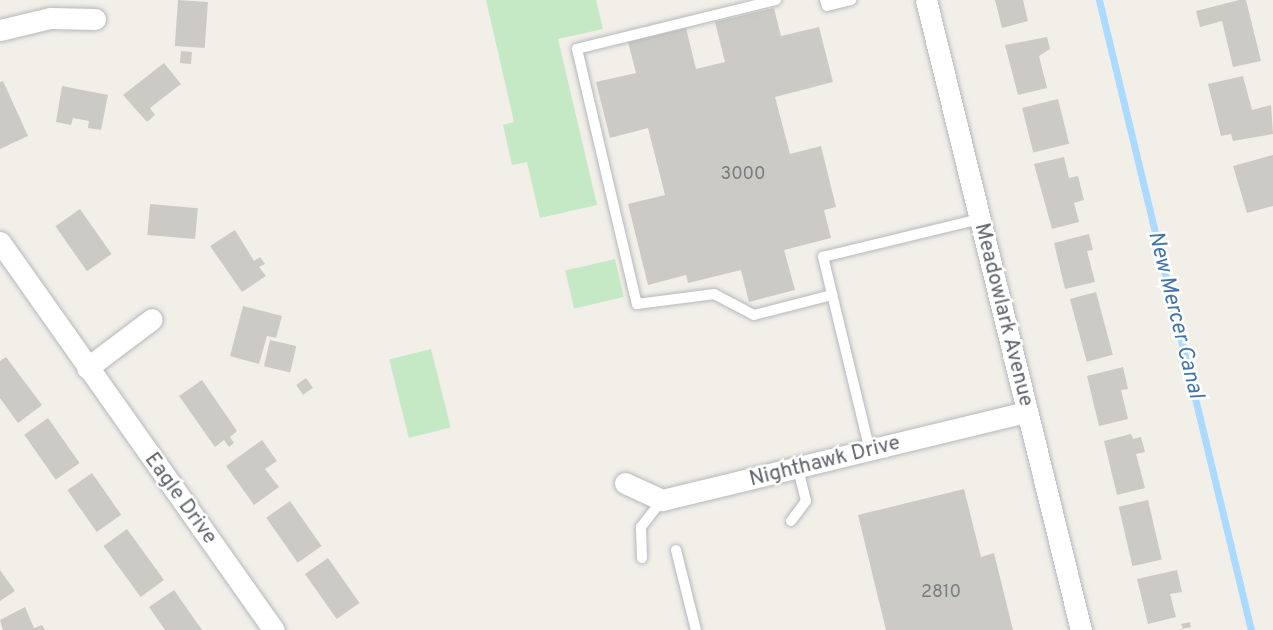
<!DOCTYPE html>
<html>
<head>
<meta charset="utf-8">
<style>
	body { margin:0 }
	#map { position:relative; width:1273px; height:630px; overflow:hidden; background:#f1efe8; font-family:Overpass,sans-serif }
	div>[style] { position:absolute }
	[style*='--x'] { left:calc(var(--x)*1px); top:calc(var(--y)*1px); width:calc(var(--w)*1px); rotate:calc(var(--a)*1deg) }
	.green>* { inset:0; background:#c5e8c5; transform-origin:0 0 }
	.stream>* { height:7px; margin:-3.5px; padding:0 3.5px; transform-origin:3.5px; border-radius:3.5px; background:#aadaff }
	.building>* { inset:0; background:#cccac5; transform-origin:0 0 }
	.roads { filter:drop-shadow(0 0 2px #b5b8bc) drop-shadow(0 0 2px #b5b8bc) }
	.service>* { height:10px; margin:-5px; padding:0 5px; transform-origin:5px; border-radius:5px; background:#fff }
	.minor>* { height:21px; margin:-10.5px; padding:0 10.5px; transform-origin:10.5px; border-radius:10.5px; background:#fff }
	span { translate:-50% -50%; white-space:nowrap; text-align:center; line-height:1.15; -webkit-text-stroke:5px #fff; paint-order:stroke }
	.number-label { font-size:18px; color:#7a7d7f }
	.number-label span { -webkit-text-stroke-width:0 }
	.street-label { font-size:21px; color:#5f6368 }
	.water-label { font-size:22px; color:#4174aa; font-style:italic }
</style>
</head>
<body>
<div id="map">
	<div class="green">
		<i style="clip-path:polygon(486px 0,596px 0,603px 29px,558px 39px,597px 205px,540px 218px,527px 162px,512px 165px,503px 125px,514px 122px)"></i>
		<i style="left:615px;top:259px;width:39px;height:51px;rotate:77deg"></i>
		<i style="left:431px;top:349px;width:81px;height:43px;rotate:76deg"></i>
	</div>
	<div class="stream">
		<i style="--x:1099;--y:0;--w:648;--a:76.44"></i>
	</div>
	<div class="building">
		<i style="left:178px;top:0;width:30px;height:46px;rotate:4deg"></i>
		<i style="clip-path:polygon(995px 0,1023px 0,1028px 21px,1002px 28px)"></i>
		<i style="clip-path:polygon(1239px 0,1246px 0,1261px 61px,1233px 67px,1222px 21px,1200px 27px,1196px 11px)"></i>
		<i style="clip-path:polygon(774px 8px,781px 36px,819px 27px,833px 82px,775px 97px,790px 154px,821px 146px,836px 207px,824px 210px,831px 238px,784px 250px,795px 290px,749px 302px,741px 270px,688px 283px,686px 275px,648px 285px,628px 204px,665px 195px,648px 128px,610px 138px,596px 82px,636px 73px,628px 42px,686px 28px,696px 69px,725px 62px,715px 22px)"></i>
		<i style="clip-path:polygon(1047px 37px,1050px 49px,1039px 56px,1047px 88px,1018px 95px,1005px 45px)"></i>
		<i style="left:181px;top:51px;width:11px;height:12px;rotate:5deg"></i>
		<i style="clip-path:polygon(164px 63px,181px 84px,150px 108px,155px 115px,147px 122px,123px 95px)"></i>
		<i style="clip-path:polygon(1243px 76px,1252px 110px,1271px 105px,1273px 134px,1233px 141px,1231px 134px,1221px 136px,1208px 84px)"></i>
		<i style="clip-path:polygon(3px 81px,28px 136px,0 149px,0 82px)"></i>
		<i style="clip-path:polygon(62px 86px,108px 95px,101px 130px,88px 128px,89px 121px,73px 118px,71px 125px,56px 122px)"></i>
		<i style="left:1058px;top:99px;width:46px;height:37px;rotate:76deg"></i>
		<i style="clip-path:polygon(1273px 155px,1273px 206px,1247px 213px,1233px 166px)"></i>
		<i style="clip-path:polygon(1064px 157px,1069px 178px,1078px 176px,1084px 200px,1074px 203px,1079px 222px,1052px 229px,1034px 164px)"></i>
		<i style="left:150px;top:204px;width:48px;height:31px;rotate:5deg"></i>
		<i style="left:80px;top:209px;width:55px;height:30px;rotate:55deg"></i>
		<i style="clip-path:polygon(235px 230px,254px 261px,260px 257px,265px 264px,259px 267px,266px 276px,242px 292px,210px 246px)"></i>
		<i style="clip-path:polygon(1089px 234px,1093px 250px,1087px 251px,1095px 282px,1065px 289px,1054px 243px)"></i>
		<i style="left:1096px;top:292px;width:65px;height:27px;rotate:75deg"></i>
		<i style="clip-path:polygon(243px 306px,282px 316px,276px 338px,267px 336px,259px 364px,230px 356px)"></i>
		<i style="left:270px;top:340px;width:27px;height:27px;rotate:13deg"></i>
		<i style="clip-path:polygon(6px 357px,42px 405px,18px 423px,0 398px,0 361px)"></i>
		<i style="clip-path:polygon(1123px 367px,1128px 389px,1121px 390px,1128px 419px,1099px 426px,1087px 376px)"></i>
		<i style="left:306px;top:378px;width:12px;height:12px;rotate:55deg"></i>
		<i style="clip-path:polygon(202px 380px,237px 431px,230px 437px,234px 443px,229px 447px,224px 440px,215px 447px,179px 396px)"></i>
		<i style="left:48px;top:418px;width:55px;height:29px;rotate:55deg"></i>
		<i style="clip-path:polygon(1131px 434px,1133px 439px,1141px 437px,1145px 452px,1136px 454px,1145px 488px,1117px 495px,1104px 441px)"></i>
		<i style="clip-path:polygon(262px 440px,277px 461px,265px 469px,279px 487px,254px 505px,226px 466px)"></i>
		<i style="left:92px;top:473px;width:51px;height:30px;rotate:55deg"></i>
		<i style="clip-path:polygon(964px 489px,981px 557px,994px 553px,1013px 630px,886px 630px,858px 515px)"></i>
		<i style="left:1148px;top:500px;width:61px;height:30px;rotate:77deg"></i>
		<i style="left:290px;top:501px;width:55px;height:29px;rotate:55deg"></i>
		<i style="left:127px;top:529px;width:63px;height:29px;rotate:54deg"></i>
		<i style="left:328px;top:558px;width:55px;height:28px;rotate:55deg"></i>
		<i style="clip-path:polygon(0 570px,15px 591px,0 601px)"></i>
		<i style="clip-path:polygon(1177px 570px,1182px 592px,1170px 594px,1176px 617px,1148px 624px,1137px 579px)"></i>
		<i style="clip-path:polygon(174px 590px,202px 630px,165px 630px,149px 607px)"></i>
		<i style="clip-path:polygon(25px 607px,34px 628px,42px 625px,45px 630px,3px 630px,0 620px)"></i>
		<i style="clip-path:polygon(1190px 622px,1191px 627px,1178px 630px,1183px 628px,1181px 624px)"></i>
	</div>
	<div class="roads">
		<div class="service">
			<i style="--x:776;--y:0;--w:205;--a:166.2"></i>
			<i style="--x:577;--y:49;--w:262;--a:76.8"></i>
			<i style="--x:637;--y:304;--w:78;--a:-7.4"></i>
			<i style="--x:714;--y:294;--w:45;--a:27.7"></i>
			<i style="--x:754;--y:315;--w:81;--a:-14.4"></i>
			<i style="--x:825;--y:0;--w:6;--a:72"></i>
			<i style="--x:827;--y:6;--w:25;--a:-14"></i>
			<i style="--x:870;--y:451;--w:200;--a:-103.6"></i>
			<i style="--x:823;--y:257;--w:162;--a:-13.6"></i>
			<i style="--x:791;--y:521;--w:25;--a:-53"></i>
			<i style="--x:806;--y:501;--w:33;--a:-104"></i>
			<i style="--x:676;--y:550;--w:82;--a:76"></i>
			<i style="--x:642;--y:558;--w:31;--a:-92"></i>
			<i style="--x:641;--y:527;--w:34;--a:-52"></i>
		</div>
		<div class="minor">
			<i style="--x:926;--y:0;--w:649;--a:76.18"></i>
			<i style="--x:0;--y:30;--w:51;--a:-13.5"></i>
			<i style="--x:50;--y:18;--w:45;--a:1.3"></i>
			<i style="--x:0;--y:242;--w:475;--a:54.8"></i>
			<i style="--x:87;--y:368;--w:81;--a:-37"></i>
			<i style="--x:625;--y:483;--w:41;--a:24.7"></i>
			<i style="--x:662;--y:500;--w:375;--a:-13.6"></i>
		</div>
	</div>
	<div class="number-label">
		<span style="left:743px;top:175px">3000</span>
		<span style="left:941px;top:593px">2810</span>
	</div>
	<div class="street-label">
		<span style="left:1003px;top:315px;rotate:76deg">Meadowlark Avenue</span>
		<span style="left:825px;top:462px;rotate:-14deg">Nighthawk Drive</span>
		<span style="left:180px;top:499px;rotate:54deg">Eagle Drive</span>
	</div>
	<div class="water-label">
		<span style="left:1175px;top:315px;rotate:76deg">New Mercer Canal</span>
	</div>
</div>
</body>
</html>
